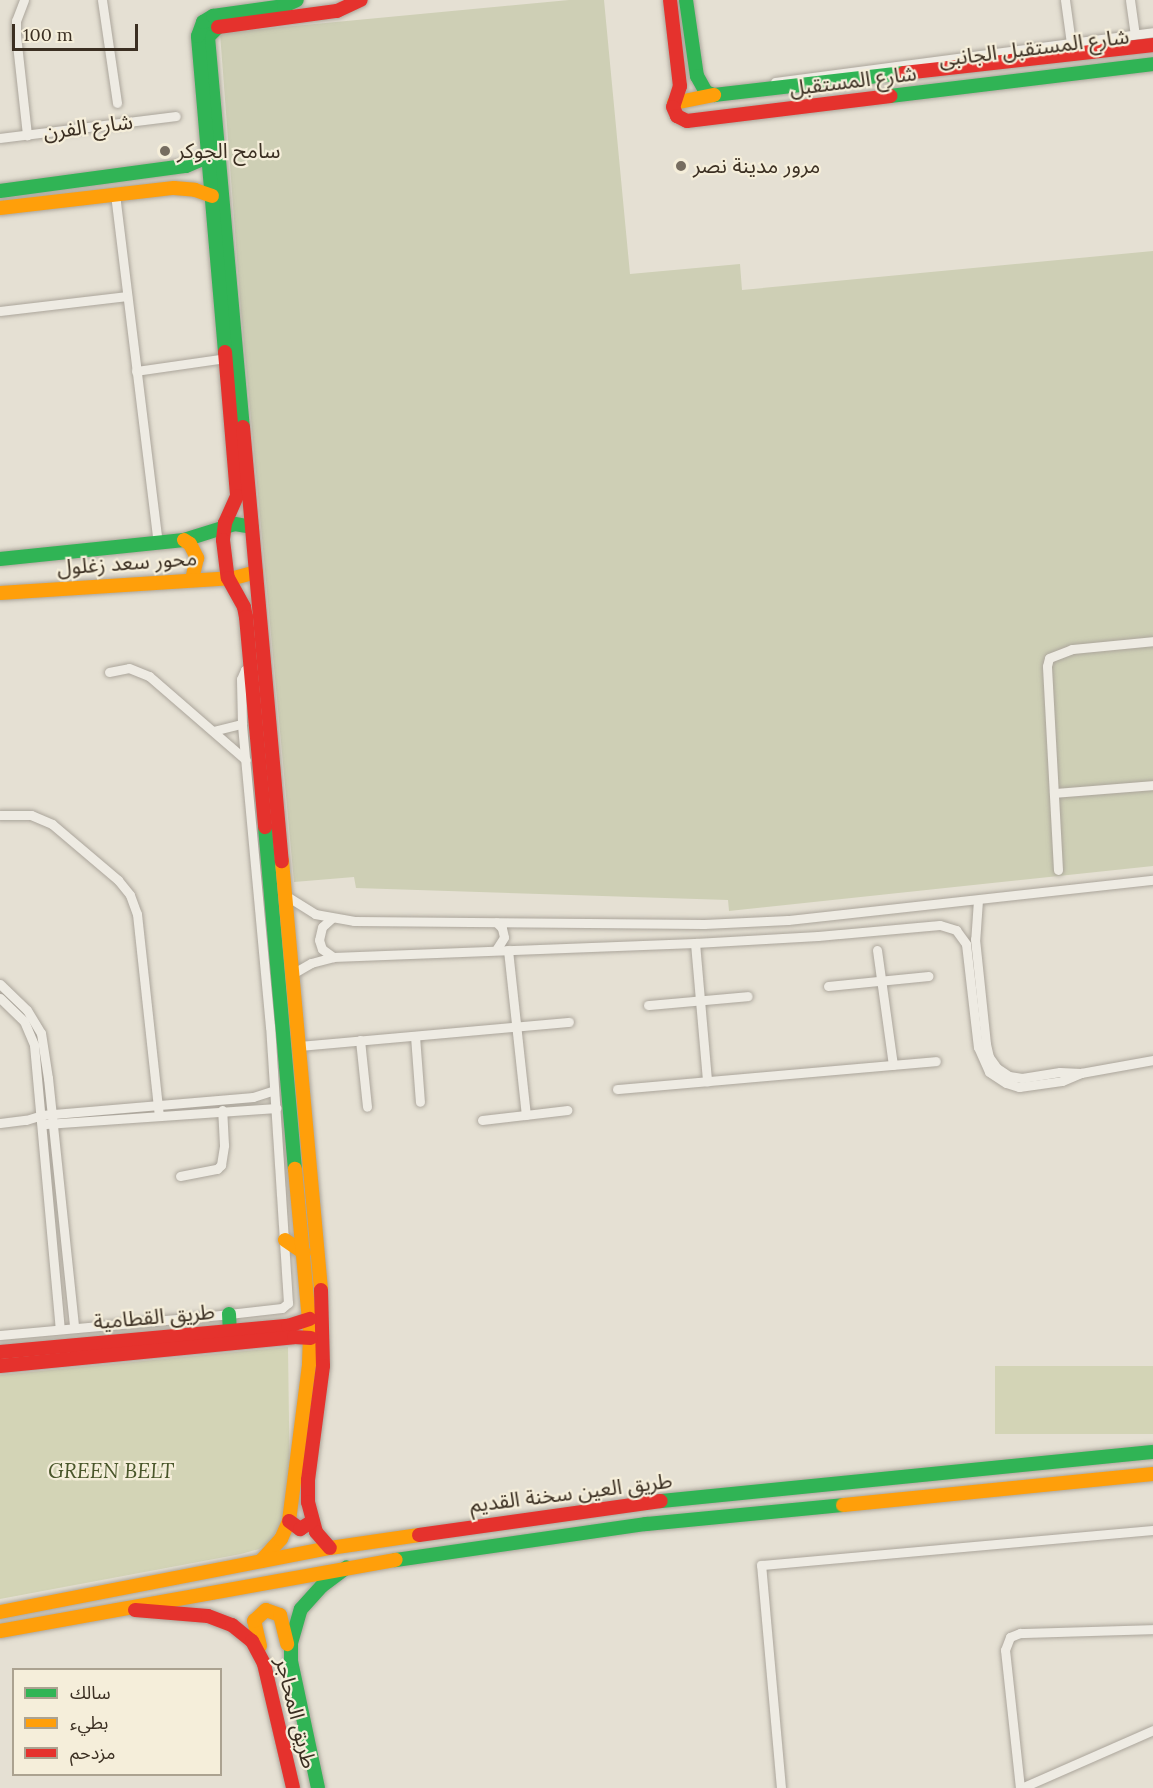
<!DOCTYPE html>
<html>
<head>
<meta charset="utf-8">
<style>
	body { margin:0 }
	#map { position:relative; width:1153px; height:1788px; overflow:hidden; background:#e5e0d3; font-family:Lora,"Noto Sans Arabic",serif }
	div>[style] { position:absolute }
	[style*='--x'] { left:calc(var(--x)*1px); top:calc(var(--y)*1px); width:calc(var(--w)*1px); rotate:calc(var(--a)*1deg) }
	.green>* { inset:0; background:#d3d4b6; transform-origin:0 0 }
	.cemetery>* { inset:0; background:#cecfb5 }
	.roads { filter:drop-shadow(0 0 2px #aba59b) drop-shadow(0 0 2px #aba59b) }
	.street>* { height:9px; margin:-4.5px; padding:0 4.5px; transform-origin:4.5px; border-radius:4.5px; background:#eeebe3 }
	.fast>* { height:14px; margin:-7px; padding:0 7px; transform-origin:7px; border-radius:7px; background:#30b455 }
	.slow>* { height:14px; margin:-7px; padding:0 7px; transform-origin:7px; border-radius:7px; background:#ff9f0a }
	.jam>* { height:14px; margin:-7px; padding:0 7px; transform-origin:7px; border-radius:7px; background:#e5322d }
	.dots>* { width:16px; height:16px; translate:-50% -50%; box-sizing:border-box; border:3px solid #f5eeda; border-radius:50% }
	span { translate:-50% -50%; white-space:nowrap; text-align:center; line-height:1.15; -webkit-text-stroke:4.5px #f5eeda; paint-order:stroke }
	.street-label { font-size:21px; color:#3b2f22 }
	.poi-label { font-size:21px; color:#3b2f22 }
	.left { translate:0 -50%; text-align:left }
	.park-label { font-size:21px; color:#49562a; font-style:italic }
	.legend { position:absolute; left:12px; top:1668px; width:210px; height:108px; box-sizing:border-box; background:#f5eeda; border:2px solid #aba290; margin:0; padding:8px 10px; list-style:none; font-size:18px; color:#3b2f22 }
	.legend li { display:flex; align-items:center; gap:12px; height:30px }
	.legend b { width:30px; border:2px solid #aba290 }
	.scale { position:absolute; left:12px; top:24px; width:126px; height:27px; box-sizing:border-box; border:3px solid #3b2f22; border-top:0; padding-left:8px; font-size:18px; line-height:21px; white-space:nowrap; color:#3b2f22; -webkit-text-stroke:4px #f5eeda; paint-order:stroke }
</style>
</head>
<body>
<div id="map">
	<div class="green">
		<i style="clip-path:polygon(288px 1347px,290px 1498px,285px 1517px,270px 1542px,259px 1549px,241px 1554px,0 1599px,0 1375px)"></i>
		<i style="left:1153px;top:1366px;width:68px;height:158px;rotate:90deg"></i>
	</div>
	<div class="cemetery">
		<i style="clip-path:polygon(569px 0,604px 0,630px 274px,740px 264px,742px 290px,1153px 251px,1153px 866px,729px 911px,728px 900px,356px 888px,354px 877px,294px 882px,241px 311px,220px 33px)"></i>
	</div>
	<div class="roads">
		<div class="street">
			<i style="--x:24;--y:0;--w:22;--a:111"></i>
			<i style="--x:16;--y:21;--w:14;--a:90"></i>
			<i style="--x:16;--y:35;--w:101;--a:83.7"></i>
			<i style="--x:102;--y:0;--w:104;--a:81.7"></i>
			<i style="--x:1065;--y:0;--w:43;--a:82.1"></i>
			<i style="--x:1130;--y:0;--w:34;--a:82"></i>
			<i style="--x:775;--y:82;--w:381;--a:-7.5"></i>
			<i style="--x:0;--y:138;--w:177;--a:-7.1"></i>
			<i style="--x:115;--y:194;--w:352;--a:83"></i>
			<i style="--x:0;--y:311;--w:128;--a:-6.7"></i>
			<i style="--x:136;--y:371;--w:91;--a:-8.2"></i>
			<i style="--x:109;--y:672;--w:20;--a:-11"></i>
			<i style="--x:129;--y:668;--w:22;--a:22"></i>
			<i style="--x:149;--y:676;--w:128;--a:40.9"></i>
			<i style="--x:213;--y:731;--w:30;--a:-14"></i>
			<i style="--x:1054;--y:793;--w:99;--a:-4.6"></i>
			<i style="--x:0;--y:815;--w:31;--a:0"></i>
			<i style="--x:31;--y:815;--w:23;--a:23"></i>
			<i style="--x:52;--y:824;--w:87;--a:40.3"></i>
			<i style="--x:118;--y:880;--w:19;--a:51"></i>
			<i style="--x:130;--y:895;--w:20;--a:70"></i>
			<i style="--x:137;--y:914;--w:203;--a:83.8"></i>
			<i style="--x:1058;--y:870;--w:204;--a:-93.1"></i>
			<i style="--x:1047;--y:666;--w:8;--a:-76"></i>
			<i style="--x:1049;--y:658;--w:25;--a:-21"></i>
			<i style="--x:1072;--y:649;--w:81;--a:-5.6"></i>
			<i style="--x:285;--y:895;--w:36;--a:32"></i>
			<i style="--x:315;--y:914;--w:40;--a:10"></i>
			<i style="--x:354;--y:921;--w:350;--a:0.5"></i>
			<i style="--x:704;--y:924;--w:84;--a:-2.7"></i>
			<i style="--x:788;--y:920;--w:367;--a:-6.3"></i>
			<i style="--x:978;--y:900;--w:39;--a:94"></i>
			<i style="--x:975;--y:939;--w:106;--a:84"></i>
			<i style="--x:986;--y:1044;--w:13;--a:77"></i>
			<i style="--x:989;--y:1057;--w:14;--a:54"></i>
			<i style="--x:997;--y:1068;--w:14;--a:34"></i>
			<i style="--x:1009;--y:1076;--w:13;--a:9"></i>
			<i style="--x:1022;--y:1078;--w:38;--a:-9"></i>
			<i style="--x:1060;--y:1072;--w:21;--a:3"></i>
			<i style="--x:1081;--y:1073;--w:73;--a:-10.2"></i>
			<i style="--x:332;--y:918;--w:13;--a:138"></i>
			<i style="--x:322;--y:927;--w:13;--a:103"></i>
			<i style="--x:319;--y:940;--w:9;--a:72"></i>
			<i style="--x:322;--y:949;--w:14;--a:36"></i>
			<i style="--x:695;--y:943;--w:139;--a:85"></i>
			<i style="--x:496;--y:950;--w:15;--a:-58"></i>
			<i style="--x:504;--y:937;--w:9;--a:-103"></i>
			<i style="--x:502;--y:928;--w:8;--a:-135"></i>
			<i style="--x:508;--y:950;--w:166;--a:83.8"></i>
			<i style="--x:877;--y:950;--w:116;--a:82.1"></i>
			<i style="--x:292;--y:974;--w:22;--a:-30"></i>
			<i style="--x:311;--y:963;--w:23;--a:-15"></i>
			<i style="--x:333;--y:957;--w:362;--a:-2.2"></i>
			<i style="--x:695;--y:943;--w:123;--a:-3.3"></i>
			<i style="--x:818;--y:936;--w:122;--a:-5.2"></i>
			<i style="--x:940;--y:925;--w:17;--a:17"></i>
			<i style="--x:956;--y:930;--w:17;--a:54"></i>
			<i style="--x:966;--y:944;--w:104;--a:83.4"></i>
			<i style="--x:978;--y:1047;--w:27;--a:66"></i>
			<i style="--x:989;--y:1072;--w:20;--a:33"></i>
			<i style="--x:1006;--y:1083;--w:14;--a:17"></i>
			<i style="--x:1019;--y:1087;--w:43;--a:-7.9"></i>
			<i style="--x:1062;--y:1081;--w:21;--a:-23"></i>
			<i style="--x:0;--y:984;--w:37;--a:44"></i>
			<i style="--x:27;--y:1010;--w:27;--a:59"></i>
			<i style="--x:41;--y:1033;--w:46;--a:81.2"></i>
			<i style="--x:48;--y:1078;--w:250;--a:84"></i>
			<i style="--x:828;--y:986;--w:101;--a:-5.7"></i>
			<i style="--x:0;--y:998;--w:33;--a:44"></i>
			<i style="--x:24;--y:1021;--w:26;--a:67"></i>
			<i style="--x:34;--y:1045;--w:284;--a:84.8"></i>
			<i style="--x:648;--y:1005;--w:100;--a:-5.1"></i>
			<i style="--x:415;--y:1036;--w:66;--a:85.7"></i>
			<i style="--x:360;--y:1040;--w:67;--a:84"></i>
			<i style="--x:298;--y:1046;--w:272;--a:-5.1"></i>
			<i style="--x:617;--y:1089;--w:320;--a:-5"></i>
			<i style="--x:482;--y:1120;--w:86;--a:-6.7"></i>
			<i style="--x:0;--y:1123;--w:26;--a:-7"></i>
			<i style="--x:26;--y:1120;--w:17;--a:-17"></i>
			<i style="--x:42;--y:1115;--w:212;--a:-4.9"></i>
			<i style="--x:253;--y:1097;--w:22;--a:-18"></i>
			<i style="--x:46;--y:1124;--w:231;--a:-4"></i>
			<i style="--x:180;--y:1176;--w:38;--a:-11"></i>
			<i style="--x:217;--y:1169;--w:6;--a:-45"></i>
			<i style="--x:221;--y:1165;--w:20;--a:-81"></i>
			<i style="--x:224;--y:1145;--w:35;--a:-93"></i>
			<i style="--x:0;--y:1335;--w:230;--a:-5.2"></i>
			<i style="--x:229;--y:1314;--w:53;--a:-6.5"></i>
			<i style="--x:282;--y:1308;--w:8;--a:-40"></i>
			<i style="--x:288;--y:1303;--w:277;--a:-93.7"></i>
			<i style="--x:270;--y:1027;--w:304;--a:-95.3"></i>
			<i style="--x:242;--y:724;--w:45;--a:-91.3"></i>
			<i style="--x:241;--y:679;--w:10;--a:-66"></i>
			<i style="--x:245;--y:670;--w:7;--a:-27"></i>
			<i style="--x:781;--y:1788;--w:224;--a:-95.1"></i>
			<i style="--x:761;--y:1565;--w:394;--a:-5.1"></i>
			<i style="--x:1020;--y:1788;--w:139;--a:-96.2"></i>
			<i style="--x:1005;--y:1650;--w:14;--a:-69"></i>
			<i style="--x:1010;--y:1637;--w:11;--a:-22"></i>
			<i style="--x:1020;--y:1633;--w:133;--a:-1.7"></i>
			<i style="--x:1021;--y:1788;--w:144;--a:-23.7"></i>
		</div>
		<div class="fast">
			<i style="--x:686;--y:0;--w:77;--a:81.8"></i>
			<i style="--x:697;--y:76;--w:18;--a:61"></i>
			<i style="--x:706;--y:92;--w:9;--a:21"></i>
			<i style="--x:714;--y:95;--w:191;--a:-6.6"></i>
			<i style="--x:218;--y:27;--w:14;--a:135"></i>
			<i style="--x:208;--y:37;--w:392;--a:84.9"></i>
			<i style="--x:890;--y:96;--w:265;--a:-6.9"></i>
			<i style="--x:0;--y:191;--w:188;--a:-7.7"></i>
			<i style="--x:186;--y:166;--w:25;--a:-23"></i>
			<i style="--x:225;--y:352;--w:317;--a:-94.9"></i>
			<i style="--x:198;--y:36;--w:15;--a:-70"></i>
			<i style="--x:203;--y:22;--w:12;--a:-31"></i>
			<i style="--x:213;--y:16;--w:72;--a:-8"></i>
			<i style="--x:284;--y:6;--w:14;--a:-25"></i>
			<i style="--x:0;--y:559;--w:185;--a:-5.9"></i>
			<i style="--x:184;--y:540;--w:53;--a:-17.4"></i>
			<i style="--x:235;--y:524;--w:17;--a:10"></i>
			<i style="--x:265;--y:827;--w:343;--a:85"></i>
			<i style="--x:229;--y:1314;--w:18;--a:87"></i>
			<i style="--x:661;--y:1501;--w:494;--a:-5.7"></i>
			<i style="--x:396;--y:1560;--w:253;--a:-8.2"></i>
			<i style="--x:646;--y:1524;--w:198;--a:-5.5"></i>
			<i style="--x:318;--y:1788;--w:130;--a:-102"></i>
			<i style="--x:291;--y:1661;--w:18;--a:-90"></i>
			<i style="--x:291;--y:1643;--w:35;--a:-74"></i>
			<i style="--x:301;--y:1609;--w:31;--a:-48"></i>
			<i style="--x:322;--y:1586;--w:31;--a:-37"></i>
		</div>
		<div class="slow">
			<i style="--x:674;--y:103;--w:41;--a:-11.3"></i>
			<i style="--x:0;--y:208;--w:175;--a:-6.6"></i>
			<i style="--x:174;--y:188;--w:21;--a:5"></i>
			<i style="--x:195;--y:190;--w:18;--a:19"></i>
			<i style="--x:184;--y:540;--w:7;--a:34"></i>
			<i style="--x:190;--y:544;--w:16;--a:63"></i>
			<i style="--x:197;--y:558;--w:22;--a:103"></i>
			<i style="--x:0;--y:593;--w:234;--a:-3.7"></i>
			<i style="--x:234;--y:578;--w:23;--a:-15"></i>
			<i style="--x:282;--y:861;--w:431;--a:84.8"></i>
			<i style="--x:285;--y:1240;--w:23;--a:34"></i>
			<i style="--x:843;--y:1505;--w:312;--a:-5.7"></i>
			<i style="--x:261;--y:1561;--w:30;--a:-48"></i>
			<i style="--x:281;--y:1539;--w:20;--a:-66"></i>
			<i style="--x:289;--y:1521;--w:158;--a:-82.7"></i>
			<i style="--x:309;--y:1364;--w:33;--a:-88"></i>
			<i style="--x:310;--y:1331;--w:163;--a:-95.3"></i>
			<i style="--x:0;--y:1612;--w:336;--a:-11"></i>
			<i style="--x:330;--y:1548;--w:90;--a:-8.3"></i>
			<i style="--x:0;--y:1631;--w:402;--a:-10.2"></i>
			<i style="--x:260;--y:1646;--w:26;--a:-103"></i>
			<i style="--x:254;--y:1621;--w:16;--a:-43"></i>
			<i style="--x:266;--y:1610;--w:15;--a:20"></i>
			<i style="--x:280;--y:1615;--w:30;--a:76"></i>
		</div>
		<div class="jam">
			<i style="--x:670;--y:0;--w:87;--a:83.4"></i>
			<i style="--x:680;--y:86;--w:22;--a:108"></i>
			<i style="--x:673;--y:107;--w:10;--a:66"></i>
			<i style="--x:677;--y:116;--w:11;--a:27"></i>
			<i style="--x:687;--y:121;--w:205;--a:-7"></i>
			<i style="--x:218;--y:27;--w:120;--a:-7.7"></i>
			<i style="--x:337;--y:11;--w:26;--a:-25"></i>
			<i style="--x:904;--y:73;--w:251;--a:-6.4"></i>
			<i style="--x:225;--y:352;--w:144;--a:85.2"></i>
			<i style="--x:237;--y:496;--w:30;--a:114"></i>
			<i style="--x:225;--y:523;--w:17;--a:97"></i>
			<i style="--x:223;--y:540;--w:38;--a:83"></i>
			<i style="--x:228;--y:578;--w:33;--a:61"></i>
			<i style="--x:244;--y:607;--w:10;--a:79"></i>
			<i style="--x:246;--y:617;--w:211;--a:84.8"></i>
			<i style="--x:243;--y:427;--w:436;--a:84.9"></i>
			<i style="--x:321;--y:1290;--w:76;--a:88.5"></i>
			<i style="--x:323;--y:1366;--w:115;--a:97.5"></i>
			<i style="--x:308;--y:1480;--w:22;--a:90"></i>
			<i style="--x:308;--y:1502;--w:31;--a:75"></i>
			<i style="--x:316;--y:1532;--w:21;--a:49"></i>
			<i style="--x:0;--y:1352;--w:289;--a:-5.2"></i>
			<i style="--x:288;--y:1326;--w:23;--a:-18"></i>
			<i style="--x:0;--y:1366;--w:295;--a:-5.6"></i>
			<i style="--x:294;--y:1337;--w:17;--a:3"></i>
			<i style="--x:289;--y:1521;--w:14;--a:36"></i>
			<i style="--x:300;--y:1529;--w:13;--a:-32"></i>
			<i style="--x:419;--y:1535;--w:244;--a:-8"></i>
			<i style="--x:135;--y:1610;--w:73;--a:4.7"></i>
			<i style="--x:208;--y:1616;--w:26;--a:21"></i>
			<i style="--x:232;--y:1625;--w:26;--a:39"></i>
			<i style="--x:252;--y:1641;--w:26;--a:62"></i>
			<i style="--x:264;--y:1664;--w:127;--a:76.8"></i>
		</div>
	</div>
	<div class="dots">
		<i style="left:165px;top:151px;background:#766d60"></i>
		<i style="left:681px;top:166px;background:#766d60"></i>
	</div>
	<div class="street-label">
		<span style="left:1034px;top:48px;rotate:-7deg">شارع المستقبل الجانبى</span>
		<span style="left:853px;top:81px;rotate:-7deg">شارع المستقبل</span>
		<span style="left:88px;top:127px;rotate:-7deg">شارع الفرن</span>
		<span style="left:127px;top:563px;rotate:-4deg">محور سعد زغلول</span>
		<span style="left:154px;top:1317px;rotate:-5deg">طريق القطامية</span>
		<span style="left:571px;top:1493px;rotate:-7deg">طريق العين سخنة القديم</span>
		<span style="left:296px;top:1713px;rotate:76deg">طريق المحاجر</span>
	</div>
	<div class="poi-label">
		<span class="left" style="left:177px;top:151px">سامح الجوكر</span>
		<span class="left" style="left:693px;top:166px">مرور مدينة نصر</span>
	</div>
	<div class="park-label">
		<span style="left:111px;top:1471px">GREEN BELT</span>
	</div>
	<ul class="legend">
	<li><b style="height:8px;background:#30b455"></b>سالك</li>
	<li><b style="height:8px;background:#ff9f0a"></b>بطيء</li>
	<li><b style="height:8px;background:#e5322d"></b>مزدحم</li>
	</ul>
	<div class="scale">100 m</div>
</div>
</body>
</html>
